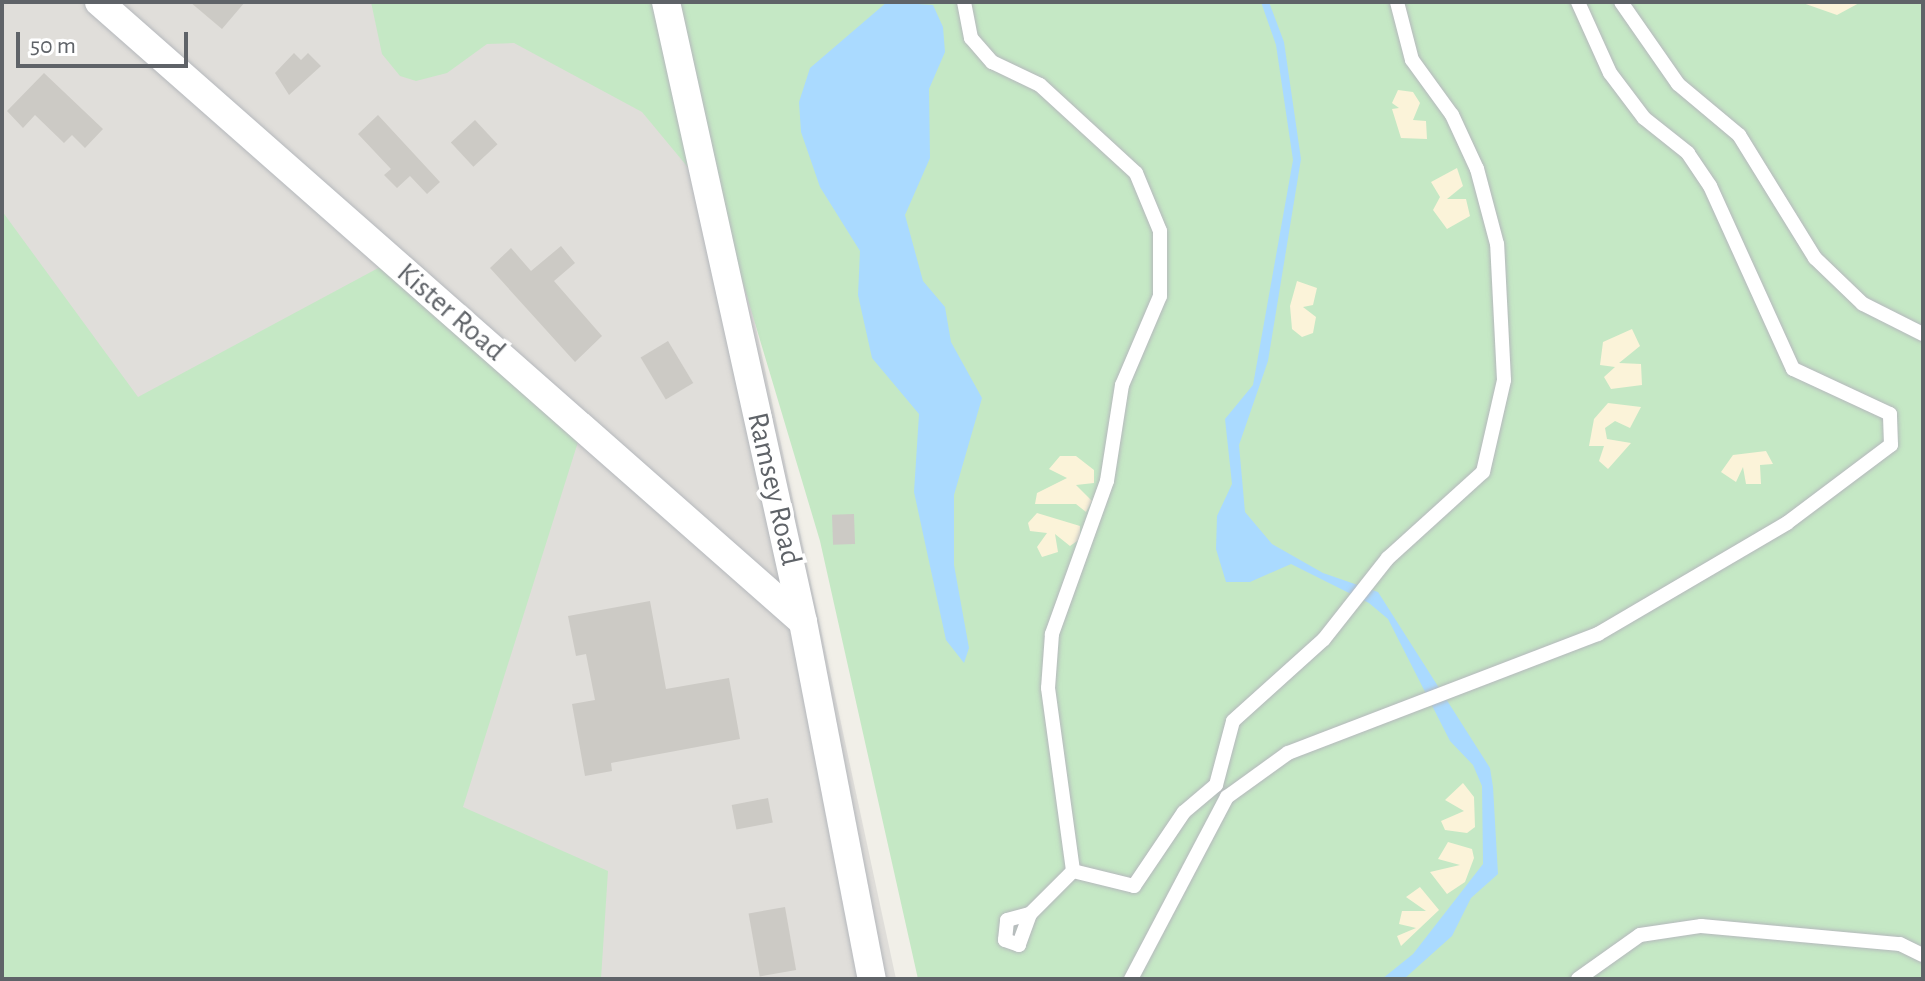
<!DOCTYPE html>
<html>
<head>
<meta charset="utf-8">
<style>
	body { margin:0 }
	#map { position:relative; width:1925px; height:981px; overflow:hidden; background:#f1efe8; font-family:"Alegreya Sans",sans-serif }
	div>[style] { position:absolute }
	[style*='--x'] { left:calc(var(--x)*1px); top:calc(var(--y)*1px); width:calc(var(--w)*1px); rotate:calc(var(--a)*1deg) }
	.industrial>* { inset:0; background:#e0deda }
	.green>* { inset:0; background:#c5e8c5 }
	.sand>* { inset:0; background:#fbf3d9 }
	.water>* { inset:0; background:#aadaff }
	.building>* { inset:0; background:#cccac5; transform-origin:0 0 }
	.roads { filter:drop-shadow(0 0 2px #b5b8bc) drop-shadow(0 0 2px #b5b8bc) }
	.service>* { height:14px; margin:-7px; padding:0 7px; transform-origin:7px; border-radius:7px; background:#fff }
	.minor>* { height:28px; margin:-14px; padding:0 14px; transform-origin:14px; border-radius:14px; background:#fff }
	span { translate:-50% -50%; white-space:nowrap; text-align:center; line-height:1.15; -webkit-text-stroke:7px #fff; paint-order:stroke }
	.street-label { font-size:30px; color:#5f6368 }
	.frame { position:absolute; inset:0; border:4px solid #5f6368; pointer-events:none }
	.scale { position:absolute; left:16px; top:32px; width:172px; height:36px; box-sizing:border-box; border:4px solid #5f6368; border-top:0; padding-left:10px; font-size:24px; line-height:28px; white-space:nowrap; color:#5f6368; -webkit-text-stroke:6px #fff; paint-order:stroke }
</style>
</head>
<body>
<div id="map">
	<div class="industrial">
		<i style="clip-path:polygon(2px 2px,686px 2px,896px 979px,2px 979px)"></i>
	</div>
	<div class="green">
		<i style="clip-path:polygon(371px 2px,1923px 2px,1923px 979px,918px 979px,820px 541px,720px 206px,642px 112px,514px 43px,487px 44px,447px 73px,416px 81px,400px 76px,382px 54px)"></i>
		<i style="clip-path:polygon(2px 211px,138px 397px,382px 266px,578px 442px,463px 807px,608px 871px,601px 979px,2px 979px)"></i>
	</div>
	<div class="sand">
		<i style="clip-path:polygon(1800px 2px,1861px 2px,1837px 15px)"></i>
		<i style="clip-path:polygon(1398px 90px,1413px 92px,1420px 103px,1413px 120px,1426px 121px,1427px 139px,1401px 138px,1392px 109px,1399px 108px,1392px 103px)"></i>
		<i style="clip-path:polygon(1457px 168px,1463px 186px,1447px 199px,1466px 199px,1470px 216px,1447px 229px,1433px 210px,1440px 197px,1431px 182px)"></i>
		<i style="clip-path:polygon(1297px 281px,1317px 288px,1313px 305px,1303px 307px,1316px 317px,1313px 333px,1302px 337px,1292px 329px,1290px 306px)"></i>
		<i style="clip-path:polygon(1632px 329px,1640px 346px,1619px 363px,1641px 364px,1642px 385px,1611px 389px,1604px 377px,1615px 367px,1600px 365px,1603px 342px)"></i>
		<i style="clip-path:polygon(1608px 403px,1641px 407px,1630px 428px,1615px 421px,1605px 428px,1607px 439px,1631px 443px,1608px 469px,1599px 461px,1604px 446px,1589px 446px,1594px 419px)"></i>
		<i style="clip-path:polygon(1766px 451px,1773px 464px,1760px 465px,1761px 484px,1746px 484px,1743px 467px,1736px 482px,1721px 472px,1733px 455px)"></i>
		<i style="clip-path:polygon(1060px 456px,1076px 456px,1094px 470px,1094px 483px,1076px 485px,1092px 501px,1086px 512px,1076px 504px,1035px 504px,1037px 493px,1067px 478px,1049px 469px)"></i>
		<i style="clip-path:polygon(1037px 513px,1080px 526px,1080px 539px,1070px 546px,1055px 534px,1058px 552px,1042px 557px,1037px 547px,1047px 533px,1030px 531px,1028px 523px)"></i>
		<i style="clip-path:polygon(1463px 783px,1474px 797px,1475px 827px,1467px 833px,1445px 830px,1441px 821px,1464px 811px,1445px 800px)"></i>
		<i style="clip-path:polygon(1448px 842px,1472px 849px,1474px 858px,1465px 882px,1447px 894px,1430px 872px,1460px 865px,1438px 859px)"></i>
		<i style="clip-path:polygon(1420px 887px,1439px 910px,1401px 946px,1397px 936px,1416px 928px,1399px 924px,1402px 911px,1426px 911px,1406px 897px)"></i>
	</div>
	<div class="water">
		<i style="clip-path:polygon(887px 2px,933px 5px,943px 27px,945px 52px,929px 89px,930px 158px,905px 215px,923px 281px,945px 307px,951px 342px,982px 398px,954px 495px,954px 565px,969px 648px,964px 663px,946px 640px,914px 492px,919px 414px,872px 358px,858px 295px,860px 251px,820px 187px,801px 132px,799px 102px,810px 68px)"></i>
		<i style="clip-path:polygon(1261px 2px,1269px 2px,1284px 42px,1301px 159px,1268px 361px,1239px 445px,1245px 512px,1272px 544px,1323px 573px,1378px 592px,1490px 768px,1493px 787px,1498px 874px,1471px 898px,1452px 936px,1404px 979px,1382px 979px,1413px 954px,1483px 864px,1482px 786px,1473px 765px,1450px 741px,1388px 619px,1369px 603px,1291px 564px,1250px 582px,1226px 582px,1216px 549px,1217px 516px,1232px 484px,1225px 419px,1253px 385px,1293px 160px,1276px 45px)"></i>
	</div>
	<div class="building">
		<i style="clip-path:polygon(190px 2px,245px 2px,222px 29px)"></i>
		<i style="clip-path:polygon(294px 53px,301px 60px,308px 53px,321px 66px,289px 95px,275px 73px)"></i>
		<i style="clip-path:polygon(44px 73px,103px 129px,85px 148px,72px 135px,64px 143px,35px 115px,23px 128px,7px 111px)"></i>
		<i style="clip-path:polygon(378px 115px,440px 182px,427px 194px,410px 176px,397px 188px,384px 175px,391px 169px,358px 134px)"></i>
		<i style="left:475px;top:120px;width:33px;height:33px;rotate:47deg"></i>
		<i style="clip-path:polygon(561px 246px,575px 263px,554px 281px,602px 336px,575px 362px,490px 268px,511px 248px,531px 271px)"></i>
		<i style="left:668px;top:341px;width:49px;height:32px;rotate:59deg"></i>
		<i style="left:854px;top:514px;width:30px;height:22px;rotate:88deg"></i>
		<i style="clip-path:polygon(650px 601px,666px 689px,729px 678px,740px 739px,611px 763px,612px 771px,585px 776px,572px 704px,595px 700px,586px 654px,576px 656px,568px 616px)"></i>
		<i style="left:768px;top:798px;width:25px;height:37px;rotate:79deg"></i>
		<i style="left:785px;top:907px;width:64px;height:37px;rotate:80deg"></i>
	</div>
	<div class="roads">
		<div class="service">
			<i style="--x:964;--y:2;--w:37;--a:79"></i>
			<i style="--x:971;--y:38;--w:32;--a:49"></i>
			<i style="--x:992;--y:62;--w:53;--a:25.6"></i>
			<i style="--x:1040;--y:85;--w:130;--a:42.5"></i>
			<i style="--x:1136;--y:173;--w:63;--a:67.5"></i>
			<i style="--x:1160;--y:231;--w:65;--a:90"></i>
			<i style="--x:1160;--y:296;--w:97;--a:113.1"></i>
			<i style="--x:1122;--y:385;--w:97;--a:98.9"></i>
			<i style="--x:1107;--y:481;--w:163;--a:109.8"></i>
			<i style="--x:1052;--y:634;--w:54;--a:94.2"></i>
			<i style="--x:1048;--y:688;--w:185;--a:82.2"></i>
			<i style="--x:1621;--y:2;--w:100;--a:55.2"></i>
			<i style="--x:1678;--y:84;--w:80;--a:39.9"></i>
			<i style="--x:1739;--y:135;--w:145;--a:58.3"></i>
			<i style="--x:1815;--y:258;--w:66;--a:43.8"></i>
			<i style="--x:1863;--y:304;--w:67;--a:26.6"></i>
			<i style="--x:1030;--y:914;--w:33;--a:110"></i>
			<i style="--x:1019;--y:945;--w:15;--a:-160"></i>
			<i style="--x:1005;--y:940;--w:20;--a:-84"></i>
			<i style="--x:1007;--y:920;--w:24;--a:-15"></i>
			<i style="--x:1030;--y:914;--w:61;--a:-45"></i>
			<i style="--x:1073;--y:871;--w:63;--a:13.8"></i>
			<i style="--x:1134;--y:886;--w:89;--a:-56"></i>
			<i style="--x:1184;--y:812;--w:42;--a:-40.2"></i>
			<i style="--x:1216;--y:785;--w:66;--a:-75.1"></i>
			<i style="--x:1233;--y:721;--w:122;--a:-42"></i>
			<i style="--x:1324;--y:639;--w:103;--a:-51.7"></i>
			<i style="--x:1388;--y:558;--w:128;--a:-42.2"></i>
			<i style="--x:1483;--y:472;--w:94;--a:-77.1"></i>
			<i style="--x:1504;--y:380;--w:136;--a:-92.9"></i>
			<i style="--x:1497;--y:244;--w:78;--a:-104.9"></i>
			<i style="--x:1477;--y:169;--w:60;--a:-114.8"></i>
			<i style="--x:1452;--y:115;--w:68;--a:-126"></i>
			<i style="--x:1412;--y:60;--w:60;--a:-104.5"></i>
			<i style="--x:1131;--y:979;--w:206;--a:-62.2"></i>
			<i style="--x:1227;--y:797;--w:75;--a:-35.8"></i>
			<i style="--x:1288;--y:753;--w:332;--a:-21"></i>
			<i style="--x:1598;--y:634;--w:219;--a:-30.4"></i>
			<i style="--x:1787;--y:523;--w:130;--a:-36.9"></i>
			<i style="--x:1891;--y:445;--w:31;--a:-92"></i>
			<i style="--x:1890;--y:414;--w:107;--a:-155.1"></i>
			<i style="--x:1793;--y:369;--w:201;--a:-114.4"></i>
			<i style="--x:1710;--y:186;--w:40;--a:-124"></i>
			<i style="--x:1688;--y:153;--w:56;--a:-141.5"></i>
			<i style="--x:1644;--y:118;--w:56;--a:-127.1"></i>
			<i style="--x:1610;--y:73;--w:78;--a:-114.3"></i>
			<i style="--x:1578;--y:979;--w:76;--a:-35.4"></i>
			<i style="--x:1640;--y:935;--w:62;--a:-8.4"></i>
			<i style="--x:1701;--y:926;--w:200;--a:5.2"></i>
			<i style="--x:1900;--y:944;--w:25;--a:26"></i>
		</div>
		<div class="minor">
			<i style="--x:99;--y:2;--w:938;--a:41.37"></i>
			<i style="--x:666;--y:2;--w:635;--a:77.54"></i>
			<i style="--x:803;--y:622;--w:364;--a:79.1"></i>
		</div>
	</div>
	<div class="street-label">
		<span style="left:451px;top:312px;rotate:41deg">Kister Road</span>
		<span style="left:774px;top:489px;rotate:77deg">Ramsey Road</span>
	</div>
	<div class="frame"></div>
	<div class="scale">50 m</div>
</div>
</body>
</html>
